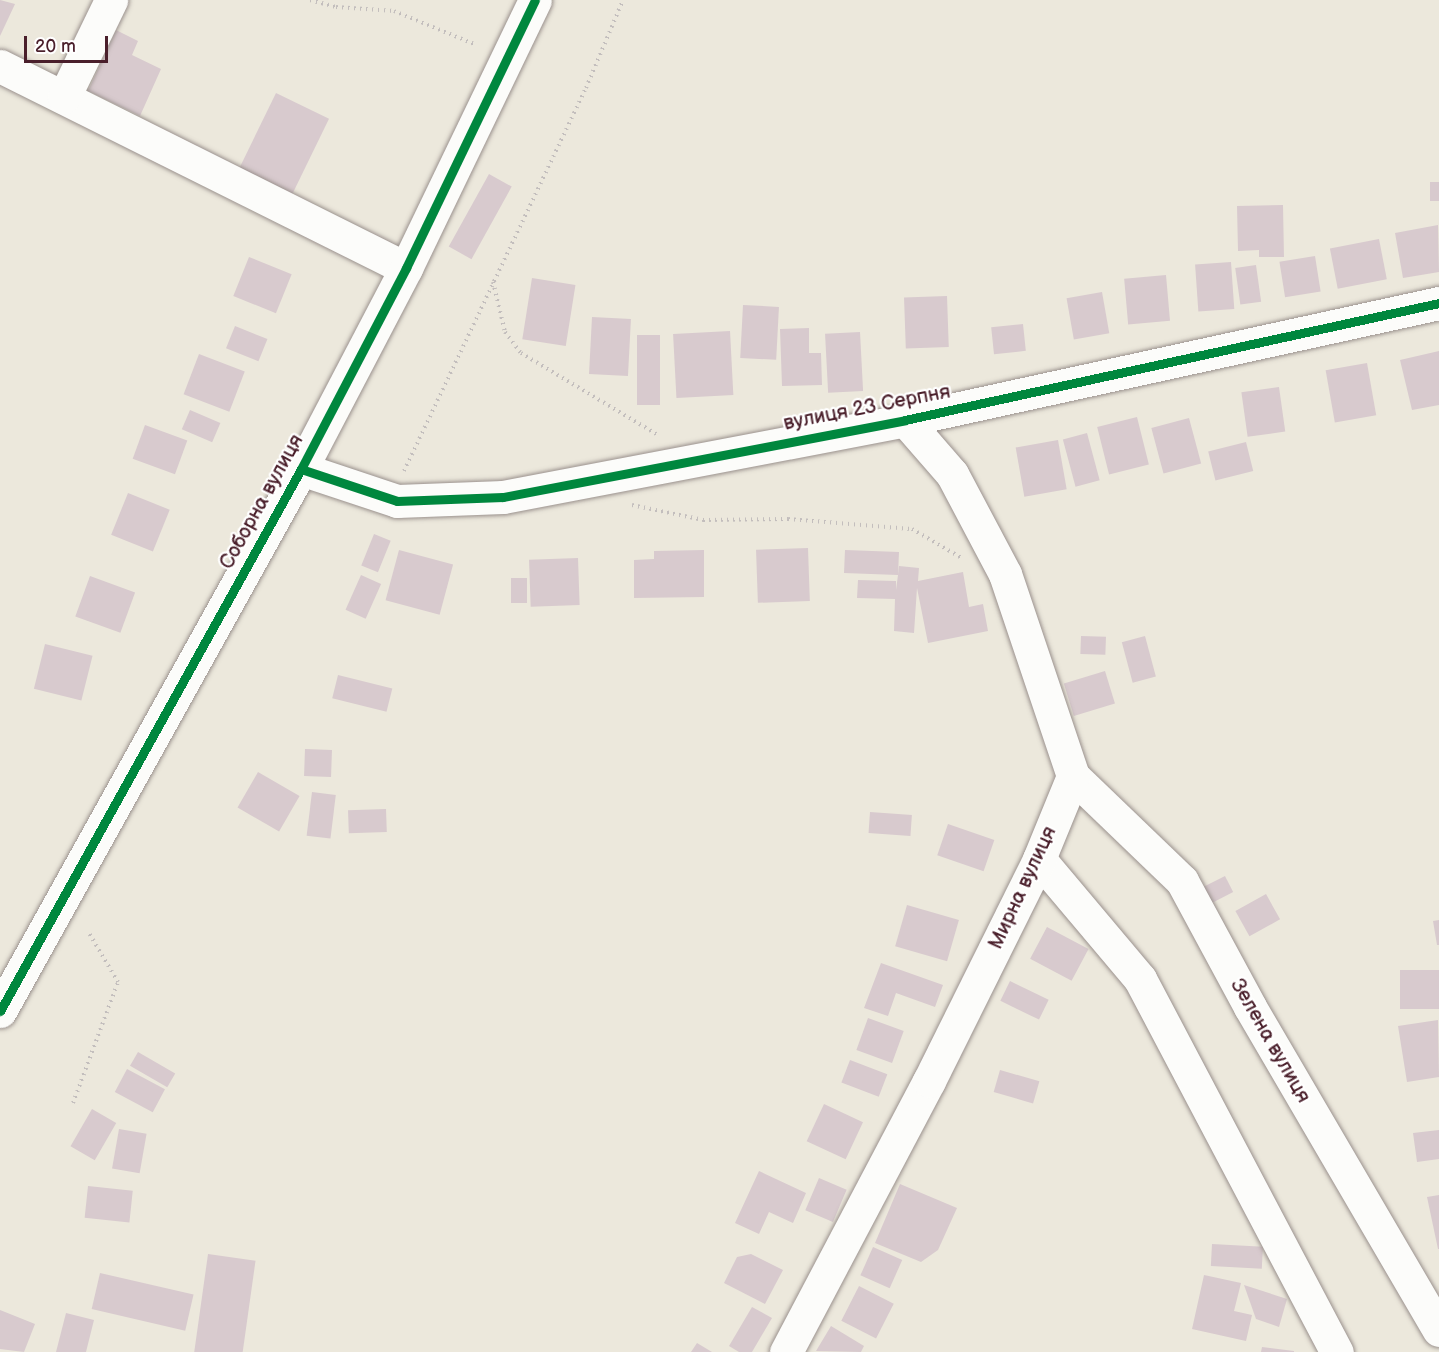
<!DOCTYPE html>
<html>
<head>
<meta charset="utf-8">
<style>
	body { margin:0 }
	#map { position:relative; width:1439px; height:1352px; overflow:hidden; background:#ece8dc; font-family:"Balsamiq Sans",sans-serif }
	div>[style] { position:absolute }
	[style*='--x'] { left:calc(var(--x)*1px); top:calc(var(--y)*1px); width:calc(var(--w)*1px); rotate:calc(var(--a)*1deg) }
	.building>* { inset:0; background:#d8cace; transform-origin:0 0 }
	.path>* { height:4px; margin-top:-2px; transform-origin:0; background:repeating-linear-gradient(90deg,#c3bebd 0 1.5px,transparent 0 6px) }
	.roads { filter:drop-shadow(0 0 2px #9a918d) drop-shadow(0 0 2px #9a918d) }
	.minor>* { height:33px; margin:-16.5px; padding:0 16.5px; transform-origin:16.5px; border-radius:16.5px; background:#fcfcfa }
	.cycleway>* { height:9px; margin:-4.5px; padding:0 4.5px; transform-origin:4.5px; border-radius:4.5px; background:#00873e }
	span { translate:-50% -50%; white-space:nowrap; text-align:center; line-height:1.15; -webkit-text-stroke:4.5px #fff; paint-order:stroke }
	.street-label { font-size:20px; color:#4a1f2b }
	.scale { position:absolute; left:24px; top:36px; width:84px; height:27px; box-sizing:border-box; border:3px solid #4a1f2b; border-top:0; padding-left:8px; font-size:18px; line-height:21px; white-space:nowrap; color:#4a1f2b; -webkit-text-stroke:4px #fff; paint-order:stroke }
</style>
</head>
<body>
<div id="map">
	<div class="building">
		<i style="clip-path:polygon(0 0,15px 4px,0 36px)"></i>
		<i style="clip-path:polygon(116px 30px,138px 41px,132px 55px,161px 69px,140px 116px,88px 91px)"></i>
		<i style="left:276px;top:93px;width:59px;height:85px;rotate:26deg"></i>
		<i style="left:489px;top:174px;width:26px;height:83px;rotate:29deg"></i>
		<i style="left:1430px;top:182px;width:9px;height:19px"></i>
		<i style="clip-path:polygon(1283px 205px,1284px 257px,1259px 257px,1259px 250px,1238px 251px,1237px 206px)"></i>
		<i style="clip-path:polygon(1438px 225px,1439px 272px,1403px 278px,1395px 233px)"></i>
		<i style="left:1379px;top:239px;width:41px;height:50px;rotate:79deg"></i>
		<i style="left:1315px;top:256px;width:36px;height:36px;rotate:81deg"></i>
		<i style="left:249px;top:257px;width:46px;height:42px;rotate:22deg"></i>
		<i style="left:1231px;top:262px;width:47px;height:36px;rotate:86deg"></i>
		<i style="left:1256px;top:265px;width:37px;height:21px;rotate:82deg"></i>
		<i style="left:1166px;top:275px;width:46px;height:42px;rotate:85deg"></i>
		<i style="left:532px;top:278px;width:44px;height:62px;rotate:9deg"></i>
		<i style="left:1102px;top:292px;width:42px;height:36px;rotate:80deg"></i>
		<i style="left:947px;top:296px;width:51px;height:43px;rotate:88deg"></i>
		<i style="left:743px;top:305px;width:36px;height:53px;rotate:3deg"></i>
		<i style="left:592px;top:317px;width:39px;height:57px;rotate:3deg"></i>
		<i style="left:1023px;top:324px;width:27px;height:32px;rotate:84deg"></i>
		<i style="left:235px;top:326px;width:35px;height:24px;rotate:22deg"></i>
		<i style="clip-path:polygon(809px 328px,809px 353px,821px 353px,822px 385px,782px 386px,780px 329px)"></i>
		<i style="left:730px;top:331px;width:64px;height:57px;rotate:87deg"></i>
		<i style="left:860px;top:332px;width:59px;height:35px;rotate:87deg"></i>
		<i style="left:637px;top:335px;width:23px;height:70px"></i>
		<i style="clip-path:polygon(1439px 351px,1439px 405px,1412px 410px,1400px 360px)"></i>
		<i style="left:199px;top:354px;width:49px;height:43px;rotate:21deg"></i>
		<i style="left:1367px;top:363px;width:53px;height:42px;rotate:80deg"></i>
		<i style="left:1279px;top:387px;width:45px;height:38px;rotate:82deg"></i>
		<i style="left:190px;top:410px;width:33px;height:21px;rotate:23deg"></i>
		<i style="left:1137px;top:417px;width:49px;height:41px;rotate:76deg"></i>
		<i style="left:1189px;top:418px;width:47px;height:39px;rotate:75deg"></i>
		<i style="left:145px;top:425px;width:45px;height:36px;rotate:20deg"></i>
		<i style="left:1087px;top:433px;width:49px;height:25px;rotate:75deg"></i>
		<i style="left:1058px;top:440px;width:50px;height:43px;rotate:80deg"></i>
		<i style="left:1246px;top:442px;width:30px;height:39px;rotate:76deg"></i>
		<i style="left:128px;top:493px;width:45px;height:45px;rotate:22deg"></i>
		<i style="left:374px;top:534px;width:18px;height:34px;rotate:22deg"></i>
		<i style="left:808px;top:548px;width:53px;height:52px;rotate:88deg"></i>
		<i style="left:399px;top:550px;width:56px;height:52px;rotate:15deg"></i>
		<i style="clip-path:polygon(704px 550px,704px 597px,634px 598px,634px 560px,654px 559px,654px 551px)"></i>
		<i style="clip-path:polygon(845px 550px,899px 552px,898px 575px,899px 566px,919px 568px,918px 581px,963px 572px,969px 607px,983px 604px,988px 631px,928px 643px,917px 588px,914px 633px,894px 631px,895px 599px,857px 598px,858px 580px,896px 581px,896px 590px,898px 575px,844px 573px)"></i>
		<i style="left:578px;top:558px;width:47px;height:49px;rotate:88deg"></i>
		<i style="left:361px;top:575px;width:22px;height:38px;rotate:24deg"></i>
		<i style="left:90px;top:576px;width:48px;height:43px;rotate:20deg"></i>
		<i style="left:511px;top:578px;width:16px;height:25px"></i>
		<i style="left:1081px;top:636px;width:25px;height:18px;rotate:2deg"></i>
		<i style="left:1145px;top:636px;width:42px;height:24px;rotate:75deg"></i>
		<i style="left:45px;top:644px;width:49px;height:46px;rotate:14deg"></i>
		<i style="left:1105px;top:671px;width:34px;height:43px;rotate:73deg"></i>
		<i style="left:338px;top:675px;width:56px;height:24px;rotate:14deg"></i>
		<i style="left:305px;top:749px;width:27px;height:27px;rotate:2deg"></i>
		<i style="left:258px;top:772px;width:48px;height:41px;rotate:30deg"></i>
		<i style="left:312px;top:792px;width:24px;height:44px;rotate:7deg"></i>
		<i style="left:386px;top:809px;width:23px;height:38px;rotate:88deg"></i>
		<i style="left:870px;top:812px;width:42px;height:21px;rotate:4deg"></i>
		<i style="left:948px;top:824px;width:49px;height:33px;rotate:19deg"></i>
		<i style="left:1225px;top:876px;width:18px;height:25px;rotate:63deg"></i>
		<i style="left:1266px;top:894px;width:29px;height:35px;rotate:61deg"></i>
		<i style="left:907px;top:905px;width:54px;height:43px;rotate:16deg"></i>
		<i style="clip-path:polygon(1439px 920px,1439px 945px,1437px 945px,1433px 921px)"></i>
		<i style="left:1047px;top:927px;width:47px;height:36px;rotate:28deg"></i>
		<i style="clip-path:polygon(881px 963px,943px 985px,935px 1007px,896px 993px,888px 1016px,864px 1008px)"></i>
		<i style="left:1439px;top:970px;width:39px;height:39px;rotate:90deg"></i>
		<i style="left:1010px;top:981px;width:43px;height:22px;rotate:26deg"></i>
		<i style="left:868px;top:1018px;width:38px;height:34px;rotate:20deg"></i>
		<i style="clip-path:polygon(1438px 1020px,1439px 1077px,1407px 1082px,1398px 1026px)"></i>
		<i style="left:138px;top:1052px;width:43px;height:16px;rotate:30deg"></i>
		<i style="left:850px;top:1060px;width:40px;height:24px;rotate:21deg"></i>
		<i style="left:127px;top:1069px;width:43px;height:26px;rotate:28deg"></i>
		<i style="left:1000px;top:1070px;width:41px;height:23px;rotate:16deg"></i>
		<i style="left:824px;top:1104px;width:43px;height:41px;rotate:25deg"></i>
		<i style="left:92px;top:1109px;width:28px;height:43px;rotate:30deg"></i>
		<i style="left:119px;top:1129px;width:28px;height:40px;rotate:10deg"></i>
		<i style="clip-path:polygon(1439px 1130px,1439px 1159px,1417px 1162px,1413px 1133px)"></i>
		<i style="clip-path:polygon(759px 1171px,806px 1193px,793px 1223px,769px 1212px,759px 1234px,735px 1223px)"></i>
		<i style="left:819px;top:1178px;width:30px;height:35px;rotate:23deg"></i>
		<i style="clip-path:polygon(900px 1184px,957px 1208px,938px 1250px,921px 1262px,875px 1243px)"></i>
		<i style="left:88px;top:1186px;width:45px;height:32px;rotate:6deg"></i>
		<i style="clip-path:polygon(1439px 1195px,1439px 1249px,1438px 1249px,1427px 1197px)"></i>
		<i style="left:1212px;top:1244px;width:51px;height:22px;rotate:3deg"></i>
		<i style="left:873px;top:1247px;width:32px;height:31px;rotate:24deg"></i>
		<i style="left:208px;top:1254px;width:48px;height:99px;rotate:8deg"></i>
		<i style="clip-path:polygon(751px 1254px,783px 1270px,765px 1304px,724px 1283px,737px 1257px)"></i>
		<i style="left:100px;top:1273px;width:96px;height:37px;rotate:13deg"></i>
		<i style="clip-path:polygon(1204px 1275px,1241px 1283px,1234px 1311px,1252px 1315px,1246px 1341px,1192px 1329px)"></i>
		<i style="clip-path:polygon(1244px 1285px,1287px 1299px,1279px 1327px,1256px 1319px)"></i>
		<i style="left:859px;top:1286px;width:39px;height:39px;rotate:27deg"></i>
		<i style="clip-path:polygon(752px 1307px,772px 1318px,752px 1352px,739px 1352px,729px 1346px)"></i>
		<i style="clip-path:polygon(0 1310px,35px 1324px,24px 1352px,0 1349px)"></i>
		<i style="clip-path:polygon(66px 1313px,94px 1320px,86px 1352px,56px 1352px)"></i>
		<i style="clip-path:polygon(831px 1326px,864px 1346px,861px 1352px,816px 1351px)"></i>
		<i style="clip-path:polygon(697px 1343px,712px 1352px,691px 1352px)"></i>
		<i style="clip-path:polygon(1262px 1347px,1294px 1351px,1294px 1352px,1261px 1352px)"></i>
	</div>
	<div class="path">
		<i style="--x:310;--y:0;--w:27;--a:15"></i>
		<i style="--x:336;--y:7;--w:58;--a:3.9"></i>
		<i style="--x:394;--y:11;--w:87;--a:22.4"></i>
		<i style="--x:493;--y:282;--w:51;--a:76.5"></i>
		<i style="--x:505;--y:332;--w:26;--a:53"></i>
		<i style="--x:521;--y:353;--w:160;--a:30.9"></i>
		<i style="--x:404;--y:471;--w:424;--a:-64.6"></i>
		<i style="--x:586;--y:88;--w:95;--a:-67.2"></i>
		<i style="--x:632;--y:505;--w:73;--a:11.9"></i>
		<i style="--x:703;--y:520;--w:85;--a:-0.7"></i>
		<i style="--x:788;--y:519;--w:124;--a:4.6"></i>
		<i style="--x:912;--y:529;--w:56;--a:30.3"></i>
		<i style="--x:73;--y:1103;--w:129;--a:-69.6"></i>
		<i style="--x:118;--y:982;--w:57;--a:-120.6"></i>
	</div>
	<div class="roads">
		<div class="minor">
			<i style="--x:0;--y:66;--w:453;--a:26.5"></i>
			<i style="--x:64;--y:97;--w:108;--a:-64.1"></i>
			<i style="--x:301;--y:469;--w:101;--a:18.4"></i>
			<i style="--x:397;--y:501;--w:106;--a:-2.2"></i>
			<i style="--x:503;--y:497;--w:409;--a:-10.8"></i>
			<i style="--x:905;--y:420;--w:547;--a:-12.36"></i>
			<i style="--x:1073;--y:776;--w:151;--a:43.9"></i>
			<i style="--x:1182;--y:881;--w:143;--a:61.6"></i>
			<i style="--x:1250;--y:1007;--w:374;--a:59.7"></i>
			<i style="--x:1039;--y:859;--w:157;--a:49.9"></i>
			<i style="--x:1140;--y:979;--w:422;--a:62.2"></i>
			<i style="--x:0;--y:1011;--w:620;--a:-60.95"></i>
			<i style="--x:301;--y:469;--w:227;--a:-62.4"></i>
			<i style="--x:406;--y:268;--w:297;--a:-64.3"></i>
			<i style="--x:786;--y:1352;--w:306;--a:-62.2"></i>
			<i style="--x:929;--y:1081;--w:248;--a:-63.6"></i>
			<i style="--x:1039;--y:859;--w:90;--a:-67.7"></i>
			<i style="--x:1073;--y:776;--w:213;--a:-108.6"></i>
			<i style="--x:1005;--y:574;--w:113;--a:-117.9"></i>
			<i style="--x:952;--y:474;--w:72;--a:-131"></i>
		</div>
	</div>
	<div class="cycleway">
		<i style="--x:301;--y:469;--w:101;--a:18.4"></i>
		<i style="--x:397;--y:501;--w:106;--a:-2.2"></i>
		<i style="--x:503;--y:497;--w:409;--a:-10.8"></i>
		<i style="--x:905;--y:420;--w:547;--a:-12.36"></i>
		<i style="--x:0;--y:1011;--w:620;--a:-60.95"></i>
		<i style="--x:301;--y:469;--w:227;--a:-62.4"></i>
		<i style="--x:406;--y:268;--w:297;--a:-64.3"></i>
	</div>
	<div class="street-label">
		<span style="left:867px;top:408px;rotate:-11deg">вулиця 23 Серпня</span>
		<span style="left:262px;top:502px;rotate:-61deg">Соборна вулиця</span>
		<span style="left:1023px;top:888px;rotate:-65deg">Мирна вулиця</span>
		<span style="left:1270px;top:1041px;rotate:60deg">Зелена вулиця</span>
	</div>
	<div class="scale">20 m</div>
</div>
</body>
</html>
